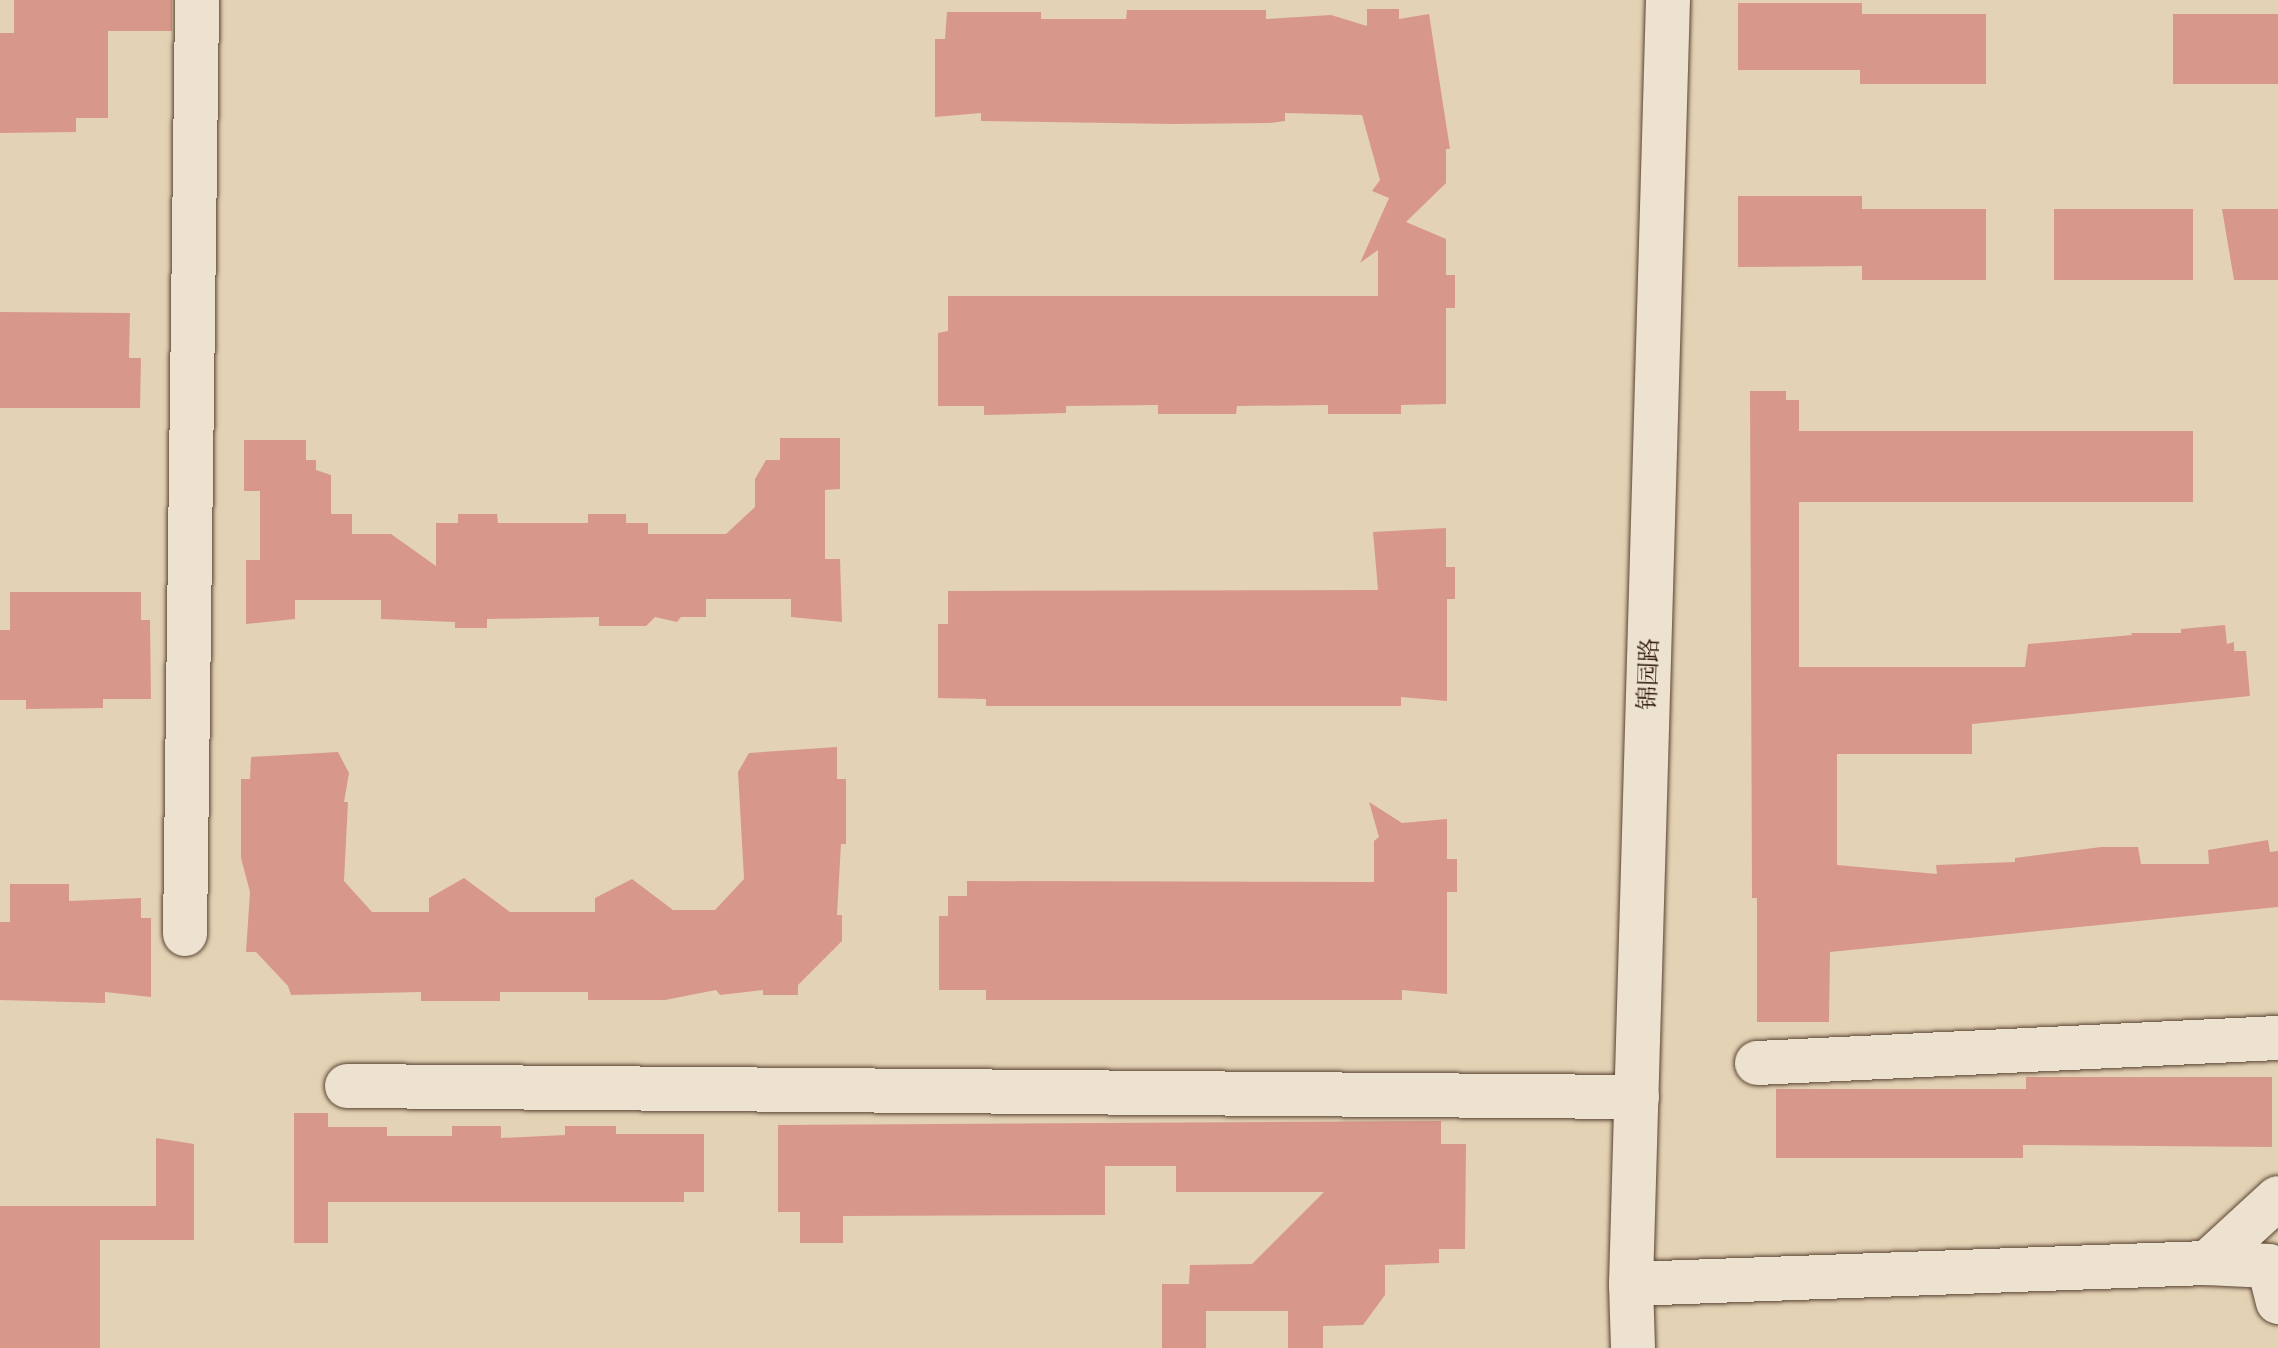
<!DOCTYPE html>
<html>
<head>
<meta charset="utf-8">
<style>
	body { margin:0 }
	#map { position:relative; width:2278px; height:1348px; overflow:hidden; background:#e4d2b5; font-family:Alegreya,"Noto Serif SC",serif }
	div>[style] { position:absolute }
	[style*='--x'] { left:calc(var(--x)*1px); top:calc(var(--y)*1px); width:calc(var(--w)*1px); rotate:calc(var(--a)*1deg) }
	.building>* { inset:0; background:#d89889; transform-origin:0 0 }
	.roads { filter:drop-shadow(0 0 2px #594432) drop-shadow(0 0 2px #594432) }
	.street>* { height:44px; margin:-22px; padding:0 22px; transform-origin:22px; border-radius:22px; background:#ede2cf }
	.secondary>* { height:44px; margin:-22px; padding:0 22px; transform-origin:22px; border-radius:22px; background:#ede2cf }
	span { translate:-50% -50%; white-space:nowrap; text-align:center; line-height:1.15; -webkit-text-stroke:6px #ede2cf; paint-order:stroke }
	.street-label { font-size:24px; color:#2b1507 }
</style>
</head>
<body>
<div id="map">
	<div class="building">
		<i style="clip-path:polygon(14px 0,172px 0,172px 31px,108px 31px,108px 118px,76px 118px,76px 132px,0 133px,0 33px,14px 33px)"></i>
		<i style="clip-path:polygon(1738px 3px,1862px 3px,1862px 14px,1986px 14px,1986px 84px,1860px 84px,1860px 70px,1738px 70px)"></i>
		<i style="clip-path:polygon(1367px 9px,1399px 9px,1399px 19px,1429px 14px,1450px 149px,1446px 149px,1446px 183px,1406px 222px,1446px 239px,1446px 275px,1455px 275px,1455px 308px,1446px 308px,1446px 404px,1401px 405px,1401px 414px,1328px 414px,1328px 405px,1237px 406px,1236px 414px,1158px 414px,1158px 405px,1066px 406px,1066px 413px,984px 415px,984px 406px,938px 406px,938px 333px,948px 331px,948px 296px,1378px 296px,1378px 250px,1360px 263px,1389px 198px,1372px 191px,1380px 180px,1362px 115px,1285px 113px,1285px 121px,1269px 123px,1173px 124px,981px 121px,981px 113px,935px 117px,935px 39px,945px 39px,947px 12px,1041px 12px,1041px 19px,1126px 19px,1127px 10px,1266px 10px,1266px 19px,1331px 15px,1367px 26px)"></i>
		<i style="left:2173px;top:14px;width:105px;height:70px"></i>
		<i style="clip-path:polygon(1738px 196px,1862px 196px,1862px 209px,1986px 209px,1986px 280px,1862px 280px,1862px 266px,1738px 267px)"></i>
		<i style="left:2054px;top:209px;width:139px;height:71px"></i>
		<i style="clip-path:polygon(2222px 209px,2278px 209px,2278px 280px,2234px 280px)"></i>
		<i style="clip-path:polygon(0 312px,130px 313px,129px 358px,141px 358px,140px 408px,0 408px)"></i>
		<i style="clip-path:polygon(1750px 391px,1786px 391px,1786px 400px,1799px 400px,1799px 431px,2193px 431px,2193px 502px,1799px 502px,1799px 667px,2025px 667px,2028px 644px,2132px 635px,2131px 633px,2181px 633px,2181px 629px,2225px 625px,2227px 644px,2234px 642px,2234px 651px,2246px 651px,2250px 696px,1972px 724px,1972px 754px,1837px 754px,1837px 865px,1937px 874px,1936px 865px,2015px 862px,2015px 858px,2101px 847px,2138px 847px,2141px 864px,2209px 864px,2208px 850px,2268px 840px,2270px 852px,2278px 851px,2278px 907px,1830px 952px,1829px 1022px,1757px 1022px,1757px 898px,1752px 898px)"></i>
		<i style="clip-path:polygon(780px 438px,840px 438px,840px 489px,825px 490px,825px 559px,840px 559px,842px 622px,791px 617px,791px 599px,706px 599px,706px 617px,681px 617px,677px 622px,655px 617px,646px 626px,599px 626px,599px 617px,487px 619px,487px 628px,455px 628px,455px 622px,381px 619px,381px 600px,295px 600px,295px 619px,246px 624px,246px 560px,260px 560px,260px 491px,244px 491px,244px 440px,306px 440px,306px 460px,316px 460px,316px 470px,331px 475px,331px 514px,352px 514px,352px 534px,391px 534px,436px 566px,436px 523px,458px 523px,458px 514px,497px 514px,498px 523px,588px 523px,588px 514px,626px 514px,626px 523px,648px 523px,648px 534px,726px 534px,755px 507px,755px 479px,766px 460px,780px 460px)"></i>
		<i style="clip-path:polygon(1446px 528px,1446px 567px,1455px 567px,1455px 599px,1447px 599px,1447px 701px,1401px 697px,1401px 706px,986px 706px,986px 699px,938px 698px,938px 624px,948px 624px,948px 591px,1378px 590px,1373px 532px)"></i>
		<i style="clip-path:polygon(10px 592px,141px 592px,141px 620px,150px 620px,151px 699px,103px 699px,103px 708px,26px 709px,26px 700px,0 700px,0 630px,10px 630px)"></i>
		<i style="clip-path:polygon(837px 747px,837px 779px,846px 779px,846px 844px,841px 844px,837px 915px,842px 915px,842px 941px,798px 985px,798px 995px,763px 995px,763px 990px,720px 995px,716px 990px,665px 1000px,588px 1000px,588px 992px,500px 992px,500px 1001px,421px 1001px,421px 992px,291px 995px,288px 986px,256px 952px,246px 952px,250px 892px,241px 858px,241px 779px,250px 779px,251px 757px,338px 752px,349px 773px,344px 802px,348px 802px,344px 881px,372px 912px,429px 912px,429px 898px,464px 878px,510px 912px,595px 912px,595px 898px,632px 879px,673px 910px,715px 910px,744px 879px,738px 772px,749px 753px)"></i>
		<i style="clip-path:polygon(1369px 802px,1402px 823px,1447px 819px,1447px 859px,1457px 859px,1457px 892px,1447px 892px,1447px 994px,1402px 990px,1402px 1000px,986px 1000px,986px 990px,939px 990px,939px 916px,948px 916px,948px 896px,967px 896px,967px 881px,1374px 882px,1374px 841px,1379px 837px)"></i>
		<i style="clip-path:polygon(10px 884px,69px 884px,69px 901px,141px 898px,141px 918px,151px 918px,151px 997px,105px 992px,105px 1003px,0 1000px,0 922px,10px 922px)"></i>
		<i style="clip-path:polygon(2026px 1077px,2272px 1077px,2272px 1147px,2023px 1145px,2023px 1158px,1776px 1158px,1776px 1089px,2026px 1089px)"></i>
		<i style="clip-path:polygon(294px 1113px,328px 1113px,328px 1127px,387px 1127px,387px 1136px,452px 1136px,452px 1126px,501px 1126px,501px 1138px,565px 1135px,565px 1126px,616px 1126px,616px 1134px,704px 1134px,704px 1192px,684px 1192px,684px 1202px,328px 1202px,328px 1243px,294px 1243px)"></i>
		<i style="clip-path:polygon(1441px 1121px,1441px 1144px,1466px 1144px,1465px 1249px,1439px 1249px,1439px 1263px,1385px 1265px,1385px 1295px,1363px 1325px,1323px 1326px,1323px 1348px,1288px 1348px,1288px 1311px,1206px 1311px,1206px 1348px,1162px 1348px,1162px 1284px,1189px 1284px,1190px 1265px,1252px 1264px,1324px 1192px,1176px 1192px,1176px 1166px,1105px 1166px,1105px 1215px,843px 1216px,843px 1243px,800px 1243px,800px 1212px,778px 1212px,778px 1125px)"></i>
		<i style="clip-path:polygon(156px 1138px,194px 1144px,194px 1240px,100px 1240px,100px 1348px,0 1348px,0 1206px,156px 1206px)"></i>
	</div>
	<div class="roads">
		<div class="street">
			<i style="--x:185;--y:934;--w:934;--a:-89.26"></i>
			<i style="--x:1757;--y:1063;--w:522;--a:-2.75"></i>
			<i style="--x:347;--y:1086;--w:1290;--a:0.49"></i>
			<i style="--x:2207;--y:1263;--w:62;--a:2.8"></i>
			<i style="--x:2269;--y:1266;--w:37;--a:76"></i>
			<i style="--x:1631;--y:1284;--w:576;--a:-2.09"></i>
			<i style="--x:2207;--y:1263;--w:96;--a:-42.5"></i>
		</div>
		<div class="secondary">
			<i style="--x:1633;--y:1348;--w:64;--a:-91.8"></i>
			<i style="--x:1631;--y:1284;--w:1285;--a:-88.35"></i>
		</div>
	</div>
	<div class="street-label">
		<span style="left:1649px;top:674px;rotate:-88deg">锦园路</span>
	</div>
</div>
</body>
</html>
